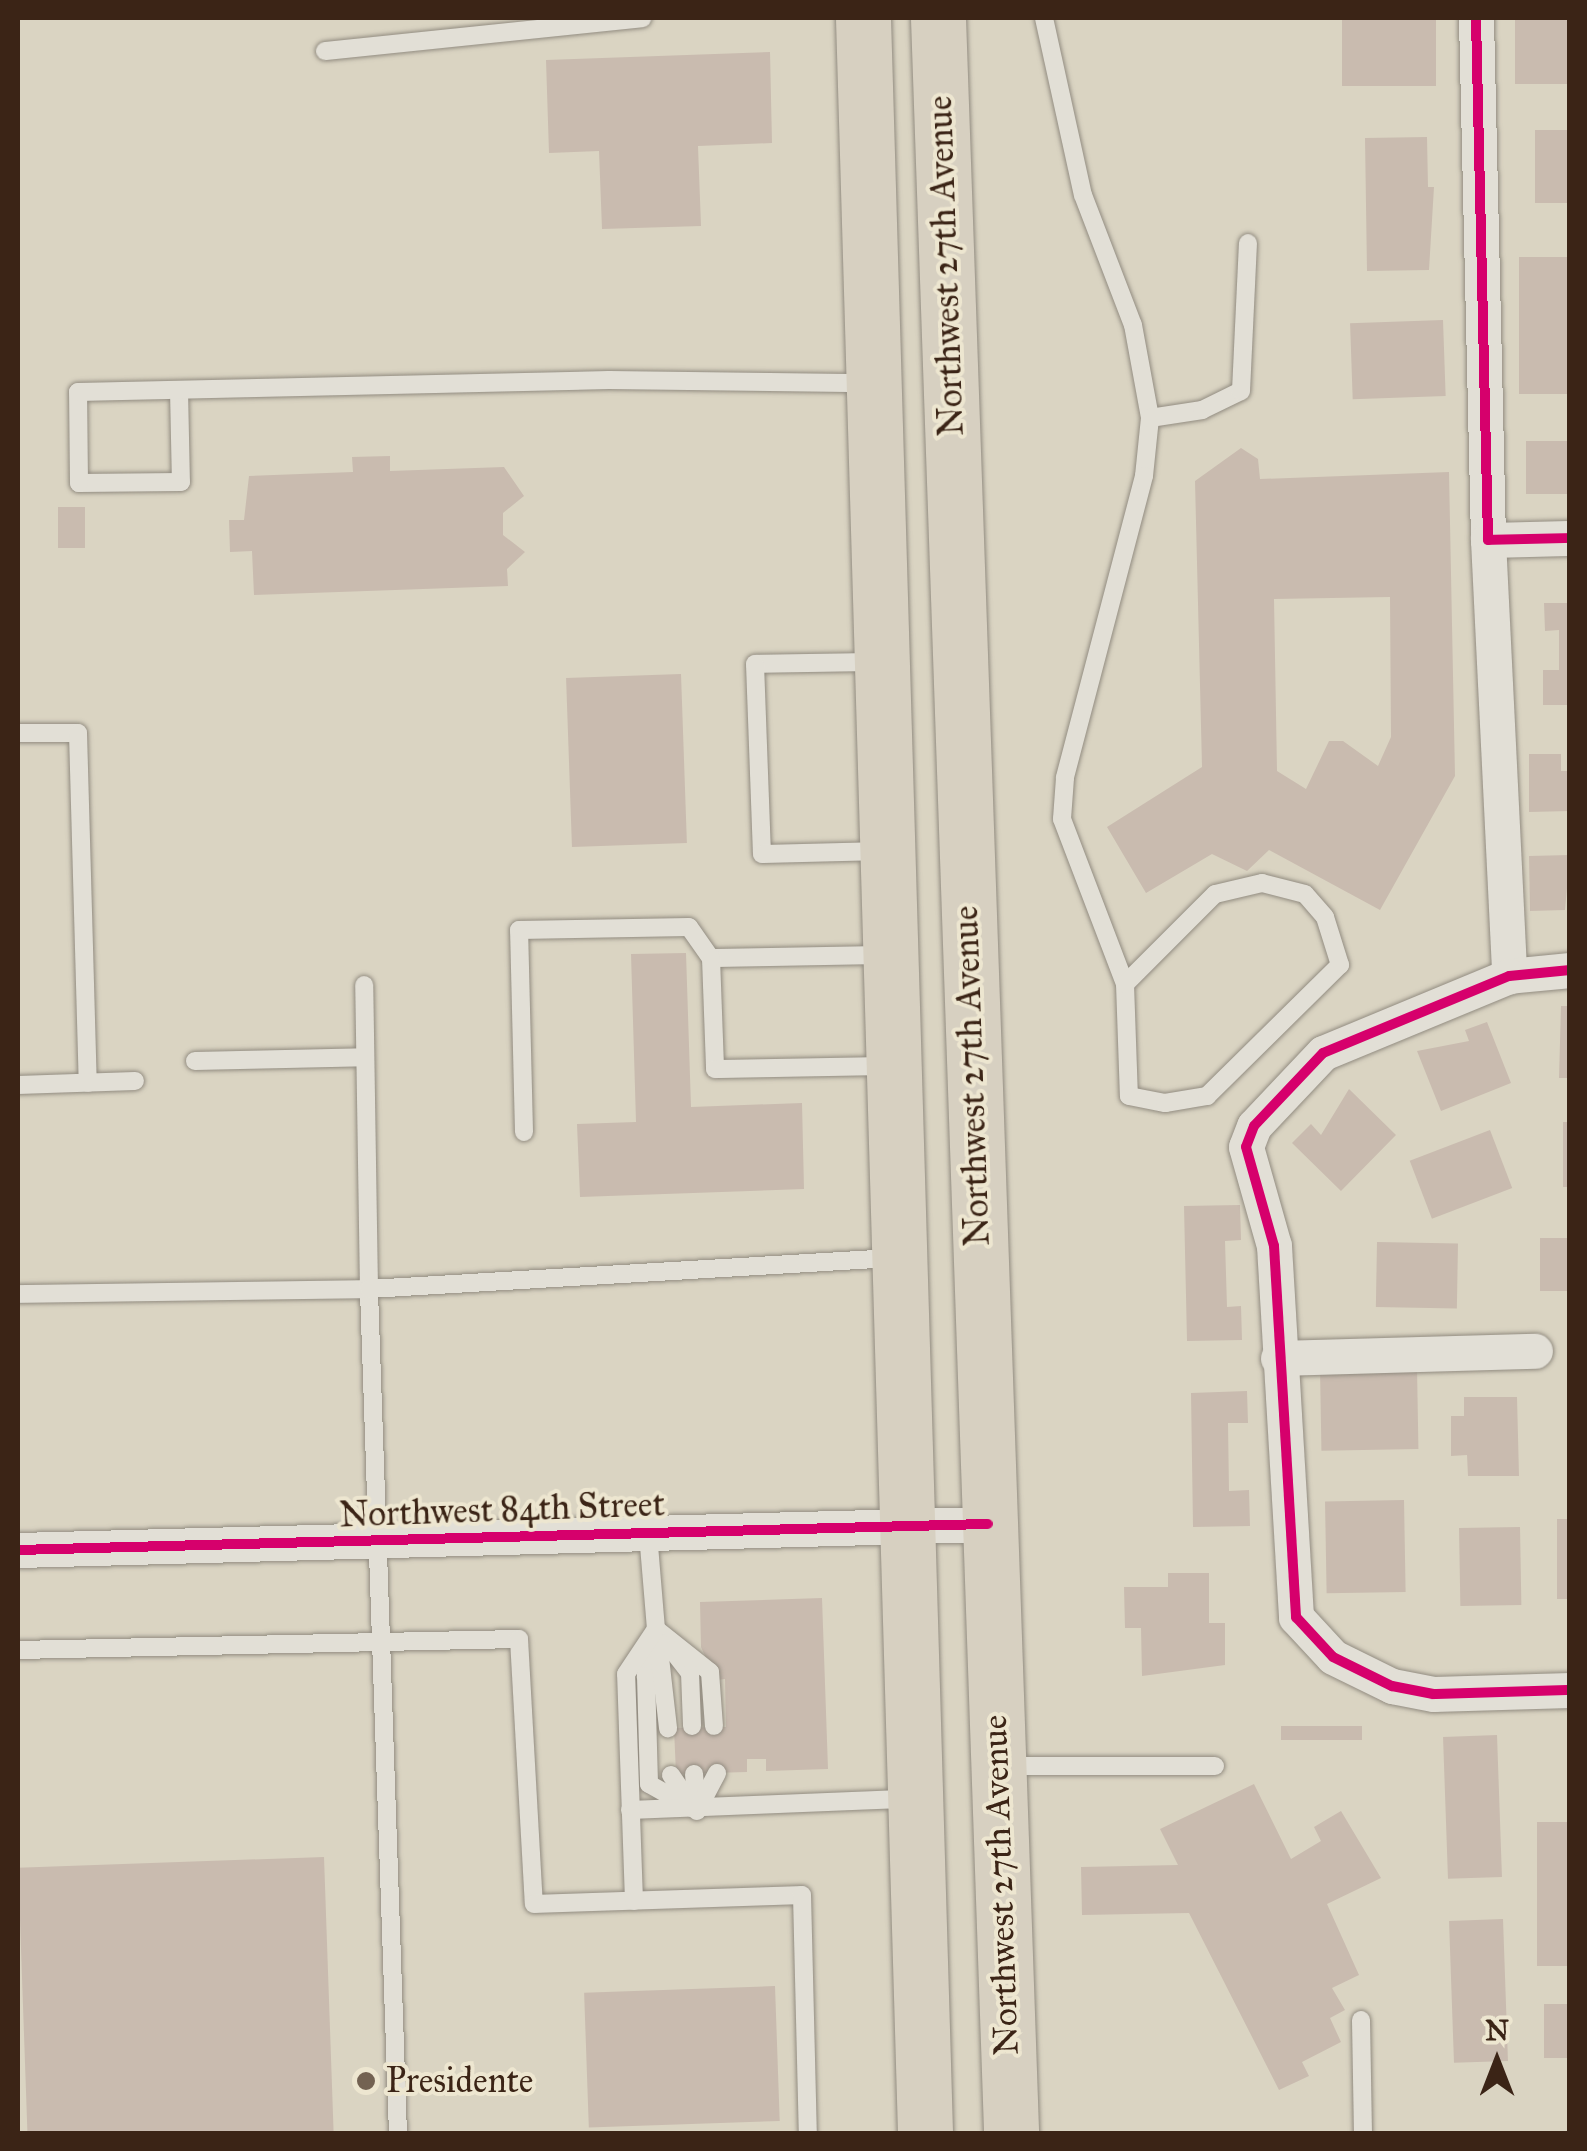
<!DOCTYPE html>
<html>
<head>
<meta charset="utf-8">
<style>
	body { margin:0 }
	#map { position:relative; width:1587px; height:2151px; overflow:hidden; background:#dad4c2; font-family:"IM FELL Great Primer",serif }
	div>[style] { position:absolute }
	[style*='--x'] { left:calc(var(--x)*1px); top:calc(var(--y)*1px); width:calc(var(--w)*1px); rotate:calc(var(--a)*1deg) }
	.building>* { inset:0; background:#c9bbaf; transform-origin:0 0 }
	.roads { filter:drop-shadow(0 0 2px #928c81) drop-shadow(0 0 2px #928c81) }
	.service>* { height:18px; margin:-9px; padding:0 9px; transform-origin:9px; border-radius:9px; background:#e2dfd6 }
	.minor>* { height:35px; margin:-17.5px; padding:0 17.5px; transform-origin:17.5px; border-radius:17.5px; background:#e2dfd6 }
	.primary>* { height:55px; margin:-27.5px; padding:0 27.5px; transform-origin:27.5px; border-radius:27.5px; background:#d7d0c1 }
	.cycleway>* { height:10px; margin:-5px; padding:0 5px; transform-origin:5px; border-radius:5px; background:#d6006c }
	.dots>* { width:28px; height:28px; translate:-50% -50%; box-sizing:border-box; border:5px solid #ede6d0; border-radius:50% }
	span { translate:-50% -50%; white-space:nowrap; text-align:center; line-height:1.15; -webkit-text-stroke:8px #ede6d0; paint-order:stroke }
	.street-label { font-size:35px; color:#3b2416 }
	.poi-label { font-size:35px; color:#3b2416 }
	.left { translate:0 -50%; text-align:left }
	.frame { position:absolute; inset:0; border:20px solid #3b2416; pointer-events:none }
	.north { position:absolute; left:1447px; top:2011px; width:100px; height:100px; -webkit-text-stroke:8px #ede6d0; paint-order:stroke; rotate:0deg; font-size:28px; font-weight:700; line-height:40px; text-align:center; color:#3b2416 }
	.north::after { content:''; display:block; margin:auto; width:35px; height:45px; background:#3b2416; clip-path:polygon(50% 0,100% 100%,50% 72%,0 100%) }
</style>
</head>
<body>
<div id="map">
	<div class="building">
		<i style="left:1342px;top:18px;width:94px;height:68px"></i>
		<i style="left:1515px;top:18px;width:55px;height:66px"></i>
		<i style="clip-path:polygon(770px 52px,772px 143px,698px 146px,701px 226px,602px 229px,599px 151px,549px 153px,546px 60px)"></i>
		<i style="left:1535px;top:130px;width:35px;height:73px"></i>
		<i style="clip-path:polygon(1427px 137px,1428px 187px,1434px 187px,1429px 270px,1367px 271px,1365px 138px)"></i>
		<i style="left:1519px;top:257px;width:51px;height:137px"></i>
		<i style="left:1443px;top:320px;width:76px;height:93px;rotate:88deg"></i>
		<i style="left:1570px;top:441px;width:53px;height:44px;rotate:90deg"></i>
		<i style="clip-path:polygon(evenodd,1241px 448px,1258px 459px,1260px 479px,1449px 472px,1455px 776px,1380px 910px,1269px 850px,1247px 871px,1212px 854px,1146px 893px,1107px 827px,1202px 767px,1195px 481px,1241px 448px,1390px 597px,1391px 737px,1378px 766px,1343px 741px,1329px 741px,1306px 789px,1277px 771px,1274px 599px,1390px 597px)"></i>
		<i style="clip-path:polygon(390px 456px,390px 471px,504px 467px,524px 496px,503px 513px,503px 535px,525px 552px,507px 569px,508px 586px,254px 595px,252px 551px,230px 552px,229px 520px,244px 520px,249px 476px,353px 472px,352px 457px)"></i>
		<i style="left:58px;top:507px;width:27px;height:41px"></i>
		<i style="clip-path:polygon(1544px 603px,1570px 603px,1570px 705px,1543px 705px,1543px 670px,1559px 670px,1559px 630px,1545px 631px)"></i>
		<i style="left:681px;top:674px;width:169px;height:115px;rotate:88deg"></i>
		<i style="clip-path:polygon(1529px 754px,1561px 754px,1561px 771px,1570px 771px,1570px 811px,1529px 812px)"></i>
		<i style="clip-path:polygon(1570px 855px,1565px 910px,1530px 911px,1529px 856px)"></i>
		<i style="clip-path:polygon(686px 953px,691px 1107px,802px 1103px,804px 1189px,580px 1197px,577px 1124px,636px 1122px,631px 954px)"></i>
		<i style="clip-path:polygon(1561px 1006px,1570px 1006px,1570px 1078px,1559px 1078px)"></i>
		<i style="clip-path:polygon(1487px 1022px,1511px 1083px,1441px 1111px,1417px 1051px,1469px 1041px,1465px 1030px)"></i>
		<i style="clip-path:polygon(1349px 1089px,1396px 1135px,1341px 1191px,1292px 1143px,1311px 1124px,1321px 1135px)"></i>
		<i style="left:1563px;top:1122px;width:7px;height:65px"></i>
		<i style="left:1490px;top:1130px;width:62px;height:86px;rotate:69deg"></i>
		<i style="clip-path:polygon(1240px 1205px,1241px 1240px,1225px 1241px,1227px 1307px,1241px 1306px,1242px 1340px,1187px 1341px,1184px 1206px)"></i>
		<i style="left:1540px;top:1238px;width:30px;height:53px"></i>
		<i style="left:1377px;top:1242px;width:81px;height:65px;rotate:1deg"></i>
		<i style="left:1417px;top:1367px;width:82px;height:97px;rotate:89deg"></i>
		<i style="clip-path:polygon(1247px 1391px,1248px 1423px,1228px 1423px,1229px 1491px,1249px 1490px,1250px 1526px,1193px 1527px,1191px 1393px)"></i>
		<i style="clip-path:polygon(1464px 1397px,1517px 1397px,1519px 1476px,1468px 1476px,1467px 1455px,1451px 1456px,1451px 1416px,1464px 1416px)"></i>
		<i style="left:1404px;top:1500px;width:92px;height:79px;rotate:89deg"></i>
		<i style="left:1557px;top:1519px;width:13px;height:80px"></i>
		<i style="left:1520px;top:1527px;width:78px;height:61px;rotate:89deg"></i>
		<i style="clip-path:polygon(1168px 1573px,1209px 1573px,1209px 1623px,1225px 1623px,1225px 1665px,1142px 1676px,1141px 1628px,1125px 1628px,1124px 1587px,1168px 1587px)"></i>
		<i style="clip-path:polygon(822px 1598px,828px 1769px,766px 1771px,766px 1759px,747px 1759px,747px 1772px,676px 1774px,674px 1728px,726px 1727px,725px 1679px,716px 1680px,701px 1647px,700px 1602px)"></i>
		<i style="left:1362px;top:1726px;width:14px;height:81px;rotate:90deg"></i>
		<i style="left:1497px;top:1735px;width:142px;height:54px;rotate:88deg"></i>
		<i style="clip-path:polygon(1254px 1784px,1291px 1859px,1321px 1841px,1314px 1827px,1341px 1811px,1381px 1878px,1327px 1904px,1359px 1975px,1332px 1988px,1345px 2010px,1330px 2018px,1341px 2042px,1302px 2062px,1309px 2076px,1279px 2090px,1189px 1913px,1082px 1915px,1081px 1867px,1178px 1865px,1160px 1829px)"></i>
		<i style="left:1570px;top:1822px;width:144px;height:33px;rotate:90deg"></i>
		<i style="left:324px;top:1857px;width:277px;height:306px;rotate:88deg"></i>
		<i style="left:1503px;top:1919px;width:142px;height:54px;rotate:88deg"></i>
		<i style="left:775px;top:1986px;width:135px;height:191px;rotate:88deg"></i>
		<i style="left:1570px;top:2004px;width:54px;height:26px;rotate:90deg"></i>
	</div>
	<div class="roads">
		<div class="service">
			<i style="--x:1044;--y:18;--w:181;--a:77.6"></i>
			<i style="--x:1083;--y:195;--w:139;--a:69"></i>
			<i style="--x:1133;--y:325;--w:95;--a:79.6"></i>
			<i style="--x:1150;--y:418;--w:58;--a:95.9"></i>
			<i style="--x:1144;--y:476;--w:312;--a:104.7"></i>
			<i style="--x:1065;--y:778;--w:41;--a:94.2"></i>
			<i style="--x:1062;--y:819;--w:177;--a:69.1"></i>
			<i style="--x:1125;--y:984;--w:112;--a:88"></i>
			<i style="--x:1129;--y:1096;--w:37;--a:11"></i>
			<i style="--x:1165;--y:1103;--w:43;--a:-9.5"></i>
			<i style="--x:1207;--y:1096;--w:187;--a:-44.6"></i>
			<i style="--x:1340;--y:965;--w:50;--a:-107.4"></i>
			<i style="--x:1325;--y:917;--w:30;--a:-131"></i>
			<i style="--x:1305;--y:894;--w:44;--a:-165.7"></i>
			<i style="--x:1262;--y:883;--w:48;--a:166.8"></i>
			<i style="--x:1215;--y:894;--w:127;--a:135"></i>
			<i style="--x:325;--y:51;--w:319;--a:-5.9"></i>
			<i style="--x:179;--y:390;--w:92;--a:88.8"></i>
			<i style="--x:181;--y:482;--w:102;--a:179.4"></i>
			<i style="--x:79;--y:483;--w:91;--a:-90.6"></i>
			<i style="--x:78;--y:392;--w:531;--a:-1.29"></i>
			<i style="--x:609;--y:380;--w:260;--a:0.7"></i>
			<i style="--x:1150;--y:418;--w:53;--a:-8.7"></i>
			<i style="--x:1202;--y:410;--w:43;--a:-26"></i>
			<i style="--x:1241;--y:391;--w:148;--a:-87.3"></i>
			<i style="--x:878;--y:662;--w:123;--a:179.1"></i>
			<i style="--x:755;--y:664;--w:190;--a:87.9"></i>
			<i style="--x:762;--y:854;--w:122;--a:-1.4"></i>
			<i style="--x:18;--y:733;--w:60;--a:0"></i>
			<i style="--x:78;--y:733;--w:350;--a:88.4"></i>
			<i style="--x:885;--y:955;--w:174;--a:179"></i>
			<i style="--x:711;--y:958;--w:111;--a:87.9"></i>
			<i style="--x:715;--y:1069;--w:174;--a:-1"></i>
			<i style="--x:195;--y:1061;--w:170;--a:-1.3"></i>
			<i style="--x:18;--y:1085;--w:117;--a:-2"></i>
			<i style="--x:524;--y:1132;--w:202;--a:-91.4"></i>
			<i style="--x:519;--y:930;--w:170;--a:-1"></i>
			<i style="--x:689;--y:927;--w:38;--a:55"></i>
			<i style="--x:18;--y:1294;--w:351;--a:-0.8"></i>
			<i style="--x:369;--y:1289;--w:304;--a:-90.9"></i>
			<i style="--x:656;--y:1629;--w:69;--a:38.5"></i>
			<i style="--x:710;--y:1672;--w:54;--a:85.8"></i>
			<i style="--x:654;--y:1640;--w:37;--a:103"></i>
			<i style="--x:646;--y:1676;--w:108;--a:88.4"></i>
			<i style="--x:649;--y:1784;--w:49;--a:29.2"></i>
			<i style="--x:658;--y:1640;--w:89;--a:83.5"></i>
			<i style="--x:18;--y:1650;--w:501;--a:-1.26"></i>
			<i style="--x:519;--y:1639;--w:265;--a:86.8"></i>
			<i style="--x:534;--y:1904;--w:268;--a:-1.9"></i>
			<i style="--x:802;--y:1895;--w:239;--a:88.6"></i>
			<i style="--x:672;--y:1650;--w:29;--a:52"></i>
			<i style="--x:690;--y:1673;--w:53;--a:87.8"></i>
			<i style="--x:1002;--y:1766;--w:213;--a:0"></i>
			<i style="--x:694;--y:1774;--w:36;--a:85"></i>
			<i style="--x:671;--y:1775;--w:29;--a:56"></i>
			<i style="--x:630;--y:1810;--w:278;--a:-2.3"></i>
			<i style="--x:697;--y:1811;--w:43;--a:-62.2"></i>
			<i style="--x:634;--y:1901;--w:227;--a:-92"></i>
			<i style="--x:626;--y:1674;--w:54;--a:-56.3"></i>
			<i style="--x:656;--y:1629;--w:95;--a:-94.8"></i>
			<i style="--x:1361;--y:2020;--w:114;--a:89"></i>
			<i style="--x:398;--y:2134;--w:845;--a:-91.97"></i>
			<i style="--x:369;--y:1289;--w:524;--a:-3.39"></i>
		</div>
		<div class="minor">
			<i style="--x:1476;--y:18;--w:522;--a:88.68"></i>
			<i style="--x:1488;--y:540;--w:82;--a:-1.4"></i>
			<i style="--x:1488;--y:540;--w:437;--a:87.2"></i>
			<i style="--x:1570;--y:970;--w:61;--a:174.4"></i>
			<i style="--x:1509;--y:976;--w:201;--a:157.5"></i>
			<i style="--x:1323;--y:1053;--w:100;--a:133.4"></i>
			<i style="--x:1254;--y:1126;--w:22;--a:111"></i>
			<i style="--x:1246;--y:1147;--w:103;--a:74.2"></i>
			<i style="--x:1274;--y:1246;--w:372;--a:86.6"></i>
			<i style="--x:1296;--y:1617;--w:54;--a:47.2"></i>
			<i style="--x:1333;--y:1657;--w:66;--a:26.2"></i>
			<i style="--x:1392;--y:1686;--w:42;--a:11"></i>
			<i style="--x:1433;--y:1694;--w:137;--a:-1.7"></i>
			<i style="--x:1278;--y:1358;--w:257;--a:-1.6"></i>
			<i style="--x:18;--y:1550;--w:970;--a:-1.54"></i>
		</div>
		<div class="primary">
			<i style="--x:863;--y:18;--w:2117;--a:88.32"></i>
			<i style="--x:938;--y:18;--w:2117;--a:88.02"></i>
		</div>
	</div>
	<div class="cycleway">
		<i style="--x:1476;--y:18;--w:522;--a:88.68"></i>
		<i style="--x:1488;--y:540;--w:82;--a:-1.4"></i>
		<i style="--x:1570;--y:970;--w:61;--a:174.4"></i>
		<i style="--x:1509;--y:976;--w:201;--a:157.5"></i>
		<i style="--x:1323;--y:1053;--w:100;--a:133.4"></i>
		<i style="--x:1254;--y:1126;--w:22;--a:111"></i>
		<i style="--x:1246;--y:1147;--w:103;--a:74.2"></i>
		<i style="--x:1274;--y:1246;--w:372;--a:86.6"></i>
		<i style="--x:1296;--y:1617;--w:54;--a:47.2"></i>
		<i style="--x:1333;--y:1657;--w:66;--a:26.2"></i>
		<i style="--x:1392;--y:1686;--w:42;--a:11"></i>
		<i style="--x:1433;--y:1694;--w:137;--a:-1.7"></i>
		<i style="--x:18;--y:1550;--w:970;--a:-1.54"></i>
	</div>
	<div class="dots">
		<i style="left:366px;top:2081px;background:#736252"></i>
	</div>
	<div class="street-label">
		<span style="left:946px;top:266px;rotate:-92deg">Northwest 27th Avenue</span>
		<span style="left:972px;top:1076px;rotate:-92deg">Northwest 27th Avenue</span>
		<span style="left:502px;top:1510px;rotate:-2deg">Northwest 84th Street</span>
		<span style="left:1001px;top:1885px;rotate:-92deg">Northwest 27th Avenue</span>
	</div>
	<div class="poi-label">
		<span class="left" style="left:386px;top:2081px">Presidente</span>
	</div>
	<div class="frame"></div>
	<div class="north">N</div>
</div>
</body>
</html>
